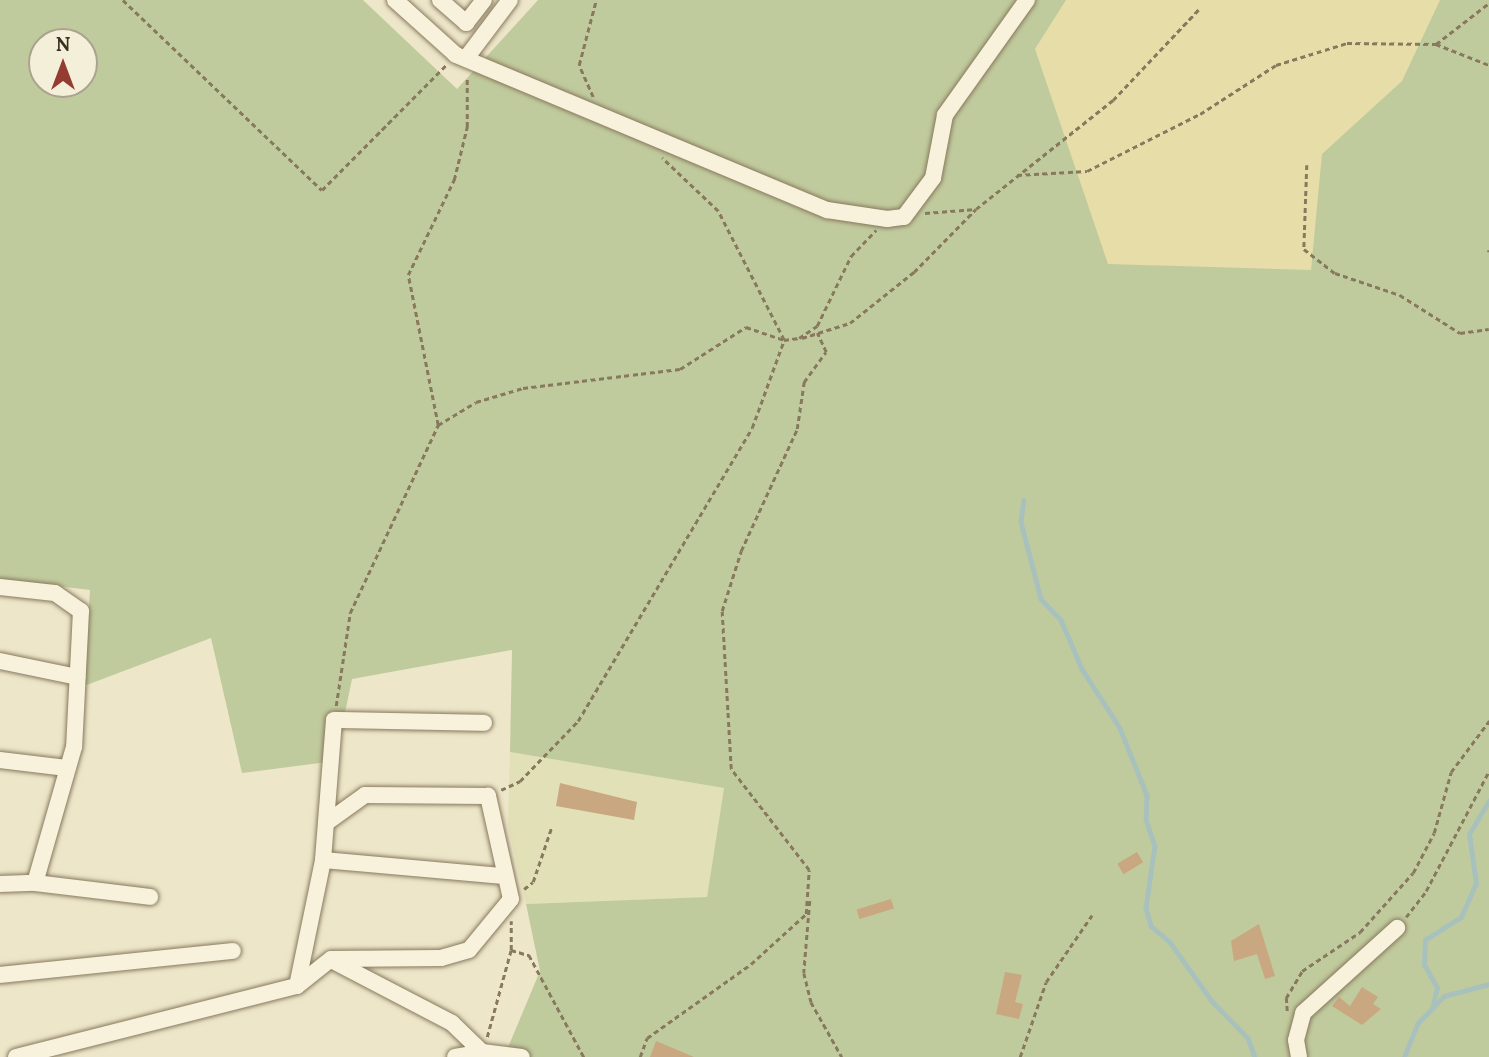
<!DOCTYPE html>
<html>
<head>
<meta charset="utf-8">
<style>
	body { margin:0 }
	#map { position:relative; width:1489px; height:1057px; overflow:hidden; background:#ede6c9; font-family:Lora,serif }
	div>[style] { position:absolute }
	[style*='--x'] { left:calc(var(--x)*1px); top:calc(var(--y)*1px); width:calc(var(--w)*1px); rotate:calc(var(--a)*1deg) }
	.farmland>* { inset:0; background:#e2e0b7 }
	.green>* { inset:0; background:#c0cb9d }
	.sand>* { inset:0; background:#e7dda8 }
	.stream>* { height:4.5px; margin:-2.25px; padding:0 2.25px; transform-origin:2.25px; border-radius:2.25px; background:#a9c1bd }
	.building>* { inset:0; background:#c9a781; transform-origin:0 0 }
	.path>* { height:2.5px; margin-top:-1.25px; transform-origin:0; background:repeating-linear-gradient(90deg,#88795e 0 5px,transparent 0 8.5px) }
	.roads { filter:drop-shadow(0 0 2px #88795e) drop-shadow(0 0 2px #88795e) }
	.minor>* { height:16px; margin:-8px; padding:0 8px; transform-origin:8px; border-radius:8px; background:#f8f2dc }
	span { translate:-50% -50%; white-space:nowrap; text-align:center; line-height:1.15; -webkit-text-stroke:5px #f4efd8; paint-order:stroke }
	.north { position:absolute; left:28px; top:28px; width:70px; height:70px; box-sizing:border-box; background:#f4efd8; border:2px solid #a9a38f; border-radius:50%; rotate:0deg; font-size:19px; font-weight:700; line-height:28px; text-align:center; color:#393021 }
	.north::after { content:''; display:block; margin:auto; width:24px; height:32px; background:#943c31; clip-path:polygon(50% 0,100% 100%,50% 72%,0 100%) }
</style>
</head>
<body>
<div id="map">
	<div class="farmland">
		<i style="clip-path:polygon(510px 752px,724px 788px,707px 897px,526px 904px,508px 825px)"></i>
	</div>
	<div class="green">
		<i style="clip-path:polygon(evenodd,0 0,363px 0,457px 89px,538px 0,1489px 0,1489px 1057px,504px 1057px,540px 971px,526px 904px,707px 897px,724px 788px,510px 752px,512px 650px,352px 679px,335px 761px,242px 773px,211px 638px,84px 686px,90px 590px,0 579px,0 0,42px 42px,84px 42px,84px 84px,42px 84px,42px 42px)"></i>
	</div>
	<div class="sand">
		<i style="clip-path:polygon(1066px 0,1440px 0,1402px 81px,1322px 154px,1311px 270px,1108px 264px,1035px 49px)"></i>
	</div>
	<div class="stream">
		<i style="--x:1024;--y:500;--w:22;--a:98"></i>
		<i style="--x:1021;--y:522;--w:80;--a:75.4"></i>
		<i style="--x:1041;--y:599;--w:29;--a:46"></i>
		<i style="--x:1061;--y:620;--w:53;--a:66.8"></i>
		<i style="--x:1082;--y:669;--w:70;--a:57.2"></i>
		<i style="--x:1120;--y:728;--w:72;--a:68.1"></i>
		<i style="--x:1147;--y:795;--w:24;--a:92"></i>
		<i style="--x:1146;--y:819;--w:28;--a:72"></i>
		<i style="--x:1155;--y:846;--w:63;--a:98.3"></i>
		<i style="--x:1146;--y:908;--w:19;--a:74"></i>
		<i style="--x:1151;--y:926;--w:25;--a:40"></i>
		<i style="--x:1170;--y:942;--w:72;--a:54.6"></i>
		<i style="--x:1212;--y:1001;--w:52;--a:45.8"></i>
		<i style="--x:1248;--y:1038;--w:20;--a:70"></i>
		<i style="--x:1432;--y:1009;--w:22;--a:-77"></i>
		<i style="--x:1437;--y:988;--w:26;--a:-119"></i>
		<i style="--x:1424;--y:965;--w:25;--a:-88"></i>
		<i style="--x:1425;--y:940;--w:43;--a:-32.6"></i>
		<i style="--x:1461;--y:917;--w:36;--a:-66"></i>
		<i style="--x:1476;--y:884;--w:50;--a:-98"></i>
		<i style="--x:1469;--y:834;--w:39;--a:-59"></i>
		<i style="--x:1404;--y:1057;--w:35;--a:-68"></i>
		<i style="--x:1417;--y:1024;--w:39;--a:-46"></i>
		<i style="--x:1444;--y:996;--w:47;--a:-14.9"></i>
	</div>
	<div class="building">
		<i style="clip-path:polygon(560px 783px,637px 802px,634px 820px,556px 806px)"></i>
		<i style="left:1137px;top:852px;width:12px;height:23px;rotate:59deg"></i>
		<i style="left:891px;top:899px;width:10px;height:36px;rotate:73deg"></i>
		<i style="clip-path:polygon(1259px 924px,1275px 976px,1265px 979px,1257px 954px,1234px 961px,1231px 941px)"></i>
		<i style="clip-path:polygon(1005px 972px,1022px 975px,1015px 1002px,1023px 1004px,1019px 1019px,996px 1014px)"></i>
		<i style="clip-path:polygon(1362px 987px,1378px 997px,1373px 1004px,1381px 1009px,1362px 1025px,1332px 1006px,1339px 997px,1350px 1006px)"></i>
		<i style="clip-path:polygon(656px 1041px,694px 1057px,650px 1057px)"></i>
	</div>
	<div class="path">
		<i style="--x:123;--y:0;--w:275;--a:43.7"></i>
		<i style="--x:322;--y:190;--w:176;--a:-45.2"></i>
		<i style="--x:1436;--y:44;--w:67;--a:-37.7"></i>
		<i style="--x:593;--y:97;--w:35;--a:-114"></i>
		<i style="--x:579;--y:65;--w:67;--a:-75.3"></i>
		<i style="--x:1307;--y:165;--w:84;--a:92"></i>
		<i style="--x:1304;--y:249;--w:39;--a:38"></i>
		<i style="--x:1335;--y:273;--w:69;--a:18.7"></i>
		<i style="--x:1400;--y:295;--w:71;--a:32.3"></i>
		<i style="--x:1460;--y:333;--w:29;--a:-8"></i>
		<i style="--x:1017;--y:175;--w:70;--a:-3.3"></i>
		<i style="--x:1087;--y:171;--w:127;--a:-26.8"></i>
		<i style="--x:1200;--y:114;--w:90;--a:-32.8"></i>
		<i style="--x:1276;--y:65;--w:74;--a:-17.2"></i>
		<i style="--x:1347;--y:43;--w:89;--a:0.6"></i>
		<i style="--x:1436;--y:44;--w:57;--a:21.6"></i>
		<i style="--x:925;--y:213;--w:51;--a:-4.5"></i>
		<i style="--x:976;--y:209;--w:175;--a:-38.5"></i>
		<i style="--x:1113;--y:100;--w:127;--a:-46.6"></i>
		<i style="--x:1489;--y:250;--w:2;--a:90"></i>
		<i style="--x:802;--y:338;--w:50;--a:-17.4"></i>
		<i style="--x:850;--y:323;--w:82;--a:-38.6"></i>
		<i style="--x:914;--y:272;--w:88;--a:-45.5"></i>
		<i style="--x:438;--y:425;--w:153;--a:-101.3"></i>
		<i style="--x:408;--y:275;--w:106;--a:-64.2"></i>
		<i style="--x:454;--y:180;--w:55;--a:-76.2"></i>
		<i style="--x:467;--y:127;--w:51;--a:-90"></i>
		<i style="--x:336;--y:706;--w:94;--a:-81.4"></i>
		<i style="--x:350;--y:613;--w:208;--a:-64.9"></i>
		<i style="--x:438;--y:425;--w:44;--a:-31.2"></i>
		<i style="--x:476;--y:402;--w:49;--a:-16.6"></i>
		<i style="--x:523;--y:388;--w:158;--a:-6.9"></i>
		<i style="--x:680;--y:369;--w:78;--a:-32.5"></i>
		<i style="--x:746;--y:327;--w:40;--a:18.9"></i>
		<i style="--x:784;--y:340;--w:15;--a:-8"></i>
		<i style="--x:799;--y:338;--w:22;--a:-34"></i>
		<i style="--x:817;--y:326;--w:78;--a:-64.1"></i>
		<i style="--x:851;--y:256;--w:36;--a:-46"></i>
		<i style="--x:501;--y:790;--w:21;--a:-25"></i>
		<i style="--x:520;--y:781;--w:83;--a:-46"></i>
		<i style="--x:578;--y:721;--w:341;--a:-59.3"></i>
		<i style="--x:752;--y:428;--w:94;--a:-70"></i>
		<i style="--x:784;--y:340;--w:145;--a:-117.1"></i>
		<i style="--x:718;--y:211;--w:77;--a:-136.6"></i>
		<i style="--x:524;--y:889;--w:11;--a:-38"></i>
		<i style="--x:533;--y:882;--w:59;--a:-71.3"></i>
		<i style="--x:810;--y:901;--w:72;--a:94.8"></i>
		<i style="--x:804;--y:973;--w:30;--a:76"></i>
		<i style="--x:811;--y:1002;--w:63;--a:60.6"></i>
		<i style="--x:1406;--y:917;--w:33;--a:-52"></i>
		<i style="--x:1426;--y:891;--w:136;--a:-62.3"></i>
		<i style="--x:511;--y:950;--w:19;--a:16"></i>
		<i style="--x:529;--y:955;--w:116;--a:61.7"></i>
		<i style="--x:1287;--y:1011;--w:13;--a:-94"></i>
		<i style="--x:1286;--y:998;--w:31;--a:-59"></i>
		<i style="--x:1302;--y:971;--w:70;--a:-33.9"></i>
		<i style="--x:1360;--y:932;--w:79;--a:-48.1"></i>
		<i style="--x:1413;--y:873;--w:45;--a:-62.3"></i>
		<i style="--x:1434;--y:833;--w:63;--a:-74.4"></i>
		<i style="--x:1451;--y:772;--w:64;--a:-53.3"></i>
		<i style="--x:487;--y:1037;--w:90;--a:-74.6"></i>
		<i style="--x:511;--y:950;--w:29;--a:-90"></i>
		<i style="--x:640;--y:1057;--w:20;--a:-70"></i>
		<i style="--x:647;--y:1038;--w:128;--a:-35.4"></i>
		<i style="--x:751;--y:964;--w:74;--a:-42.3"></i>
		<i style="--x:806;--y:914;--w:44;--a:-86.1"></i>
		<i style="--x:809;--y:870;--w:128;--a:-127.7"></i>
		<i style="--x:731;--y:769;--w:158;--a:-93.3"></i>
		<i style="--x:722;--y:611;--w:63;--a:-72.4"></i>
		<i style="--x:741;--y:551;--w:134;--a:-65.3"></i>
		<i style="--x:797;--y:429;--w:48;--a:-81.5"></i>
		<i style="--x:804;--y:382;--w:37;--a:-54"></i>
		<i style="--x:826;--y:352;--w:21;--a:-115"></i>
		<i style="--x:1020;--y:1057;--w:79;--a:-70.9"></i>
		<i style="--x:1046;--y:982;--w:81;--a:-55.5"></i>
	</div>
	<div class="roads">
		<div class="minor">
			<i style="--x:395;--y:0;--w:82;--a:42"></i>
			<i style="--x:456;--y:55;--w:402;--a:22.7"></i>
			<i style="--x:827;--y:210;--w:61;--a:8.5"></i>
			<i style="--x:887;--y:219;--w:17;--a:-7"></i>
			<i style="--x:904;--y:217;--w:49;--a:-53.4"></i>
			<i style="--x:933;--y:178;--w:64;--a:-79.2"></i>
			<i style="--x:945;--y:115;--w:141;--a:-54.5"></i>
			<i style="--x:440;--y:0;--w:35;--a:41"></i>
			<i style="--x:466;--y:23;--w:29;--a:-52"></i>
			<i style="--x:467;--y:57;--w:71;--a:-53"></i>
			<i style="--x:0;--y:587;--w:55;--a:6.2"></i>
			<i style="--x:55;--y:593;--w:32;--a:35"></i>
			<i style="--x:81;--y:611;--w:136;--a:92.9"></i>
			<i style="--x:74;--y:747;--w:141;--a:106"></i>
			<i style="--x:0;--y:661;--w:79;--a:11.7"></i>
			<i style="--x:0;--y:760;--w:67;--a:6.8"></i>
			<i style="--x:323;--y:860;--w:182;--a:5.1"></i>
			<i style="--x:0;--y:884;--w:35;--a:-2"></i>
			<i style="--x:35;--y:883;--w:116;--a:6.9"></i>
			<i style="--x:333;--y:961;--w:134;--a:27.5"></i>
			<i style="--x:452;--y:1023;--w:42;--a:44"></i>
			<i style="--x:0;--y:975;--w:234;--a:-5.9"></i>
			<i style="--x:297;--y:986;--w:129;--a:-78.3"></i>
			<i style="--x:323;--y:860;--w:140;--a:-85.5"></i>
			<i style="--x:334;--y:720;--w:150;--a:1.1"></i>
			<i style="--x:16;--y:1057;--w:290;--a:-14.2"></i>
			<i style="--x:297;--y:986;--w:43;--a:-38.5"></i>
			<i style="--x:331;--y:959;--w:110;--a:-0.5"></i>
			<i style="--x:441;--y:958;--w:29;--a:-16"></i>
			<i style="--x:469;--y:950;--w:66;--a:-50.5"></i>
			<i style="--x:511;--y:899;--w:106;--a:-102.6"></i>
			<i style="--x:488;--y:796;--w:123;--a:-179.5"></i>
			<i style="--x:365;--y:795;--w:48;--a:144.3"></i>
			<i style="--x:455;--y:1057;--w:27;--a:-10"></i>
			<i style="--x:482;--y:1052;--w:40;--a:7.1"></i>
			<i style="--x:1299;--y:1057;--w:17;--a:-100"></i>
			<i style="--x:1296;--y:1040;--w:28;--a:-75"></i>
			<i style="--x:1303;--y:1013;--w:127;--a:-42.1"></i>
		</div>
	</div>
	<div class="north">N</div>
</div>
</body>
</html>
